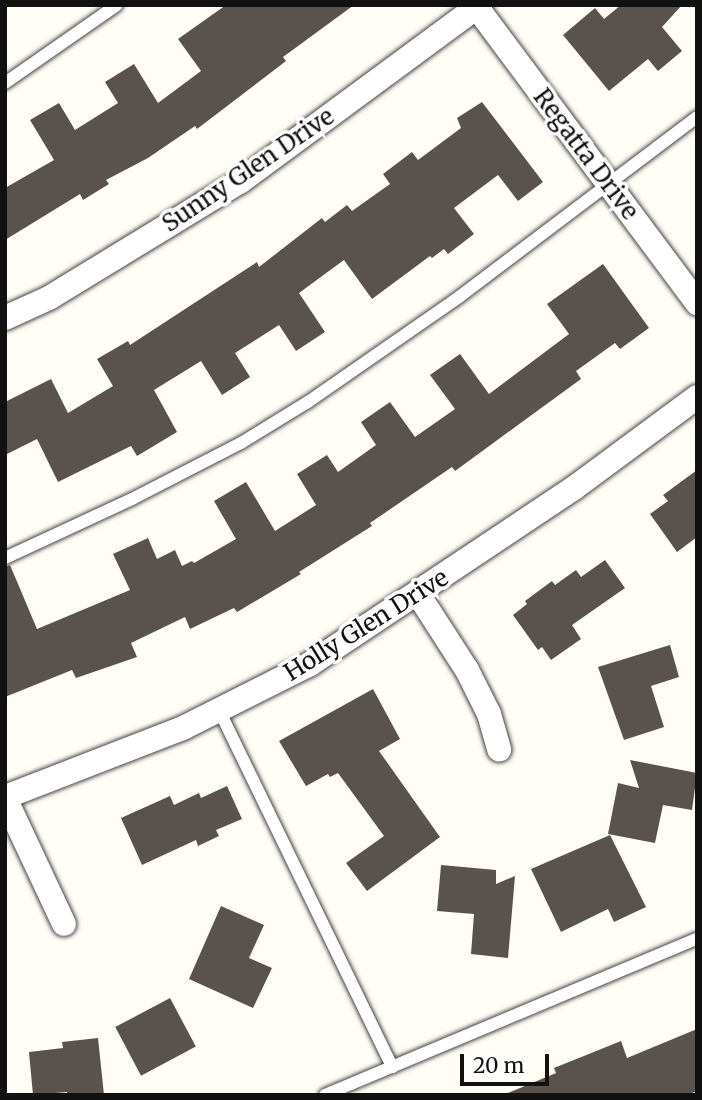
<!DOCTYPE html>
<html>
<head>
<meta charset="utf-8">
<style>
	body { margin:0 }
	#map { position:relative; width:702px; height:1100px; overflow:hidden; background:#fffdf5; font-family:Merriweather,serif }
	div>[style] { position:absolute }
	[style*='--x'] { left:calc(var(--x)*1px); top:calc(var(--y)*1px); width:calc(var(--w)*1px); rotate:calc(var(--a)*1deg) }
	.building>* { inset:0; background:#5a524d; transform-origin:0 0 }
	.roads { filter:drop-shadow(0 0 2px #444) drop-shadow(0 0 2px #444) }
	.lane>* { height:12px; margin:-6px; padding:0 6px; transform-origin:6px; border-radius:6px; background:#fff }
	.street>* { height:24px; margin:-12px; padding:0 12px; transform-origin:12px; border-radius:12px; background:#fff }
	span { translate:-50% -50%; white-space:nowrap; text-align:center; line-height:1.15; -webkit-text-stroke:7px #fff; paint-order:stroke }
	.street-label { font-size:24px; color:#111 }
	.frame { position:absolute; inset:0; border:7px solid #111; pointer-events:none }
	.scale { position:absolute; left:460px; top:1054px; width:89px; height:32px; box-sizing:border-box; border:4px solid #111; border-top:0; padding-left:9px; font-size:21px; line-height:24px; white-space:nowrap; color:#111; -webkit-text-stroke:5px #fff; paint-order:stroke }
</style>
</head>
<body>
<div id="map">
	<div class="building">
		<i style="clip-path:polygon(226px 5px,354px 5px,283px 57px,286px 61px,197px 129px,195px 126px,148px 158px,106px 180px,109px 184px,83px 200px,80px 194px,5px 240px,5px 188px,54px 160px,30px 120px,59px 103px,75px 130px,118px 103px,105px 82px,134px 64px,158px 103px,201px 71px,178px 39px)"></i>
		<i style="clip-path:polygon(621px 5px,682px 5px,662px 27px,682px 51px,658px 71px,648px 59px,609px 91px,563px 35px,595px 8px,604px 19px)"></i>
		<i style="clip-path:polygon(482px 102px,543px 182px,518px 201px,498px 175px,454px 208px,474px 234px,448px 254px,444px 249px,432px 258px,430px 256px,372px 299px,344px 260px,299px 293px,325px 332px,296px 351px,279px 325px,235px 353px,250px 377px,222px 395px,201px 361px,154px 390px,177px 432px,137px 456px,131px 446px,58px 482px,37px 439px,5px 455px,5px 402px,51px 379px,68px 413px,113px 386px,97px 359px,128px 341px,130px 345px,257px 262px,259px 267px,322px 218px,325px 222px,347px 205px,352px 211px,390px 184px,383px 174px,412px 152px,418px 160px,461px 128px,457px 118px)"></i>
		<i style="clip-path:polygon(603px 264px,649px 328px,620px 349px,615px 343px,576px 371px,581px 379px,455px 471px,452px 467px,370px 523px,372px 526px,299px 572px,301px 574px,237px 612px,234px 608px,190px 629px,185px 617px,131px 643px,137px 657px,76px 678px,72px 670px,5px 697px,5px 567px,10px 565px,37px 629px,130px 590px,113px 554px,148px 538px,157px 559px,175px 550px,182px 566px,192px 561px,194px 563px,236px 539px,214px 501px,246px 482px,275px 531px,316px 505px,297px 474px,327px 455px,338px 472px,376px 445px,361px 422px,390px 402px,415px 437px,455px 409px,430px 375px,460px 354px,489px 394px,569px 334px,547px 304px)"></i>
		<i style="clip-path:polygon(697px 470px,697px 537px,677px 552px,650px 514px,668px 501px,663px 495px)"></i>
		<i style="clip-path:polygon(605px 560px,625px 588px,572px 625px,581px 639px,551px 660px,542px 647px,538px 650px,513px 615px,527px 604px,525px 601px,552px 581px,555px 585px,576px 570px,581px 577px)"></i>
		<i style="clip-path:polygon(670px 645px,679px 677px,651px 686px,664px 727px,624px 740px,598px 667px)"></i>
		<i style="clip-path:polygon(373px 689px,400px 739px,379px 751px,440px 837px,367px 891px,346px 863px,384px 836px,338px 773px,330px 777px,328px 774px,306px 786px,279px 741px)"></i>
		<i style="clip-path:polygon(630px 760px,697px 773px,692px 810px,663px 805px,655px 843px,608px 834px,618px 783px,639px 788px)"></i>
		<i style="clip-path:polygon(227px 786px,242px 819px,216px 830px,219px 836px,198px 846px,196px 840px,142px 865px,121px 818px,170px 796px,174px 805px,199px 793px,201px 798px)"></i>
		<i style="clip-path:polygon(610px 835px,646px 907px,614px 922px,608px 909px,561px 932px,531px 869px)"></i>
		<i style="clip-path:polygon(441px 865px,496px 870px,496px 884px,515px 876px,508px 958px,471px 954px,474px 914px,437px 911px)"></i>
		<i style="clip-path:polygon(221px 906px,264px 925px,249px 958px,272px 968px,253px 1008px,189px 979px)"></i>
		<i style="left:170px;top:998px;width:55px;height:62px;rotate:62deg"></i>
		<i style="clip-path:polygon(697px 1029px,697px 1091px,687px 1095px,503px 1095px,556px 1073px,554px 1068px,621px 1041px,627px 1058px)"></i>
		<i style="clip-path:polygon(98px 1038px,104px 1095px,67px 1095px,67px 1092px,33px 1095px,29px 1052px,63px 1048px,62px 1042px)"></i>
	</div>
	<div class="roads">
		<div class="lane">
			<i style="--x:5;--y:83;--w:136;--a:-34.9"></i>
			<i style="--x:5;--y:558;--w:140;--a:-24.9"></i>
			<i style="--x:132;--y:499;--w:123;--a:-27.2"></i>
			<i style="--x:241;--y:443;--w:79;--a:-31.5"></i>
			<i style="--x:308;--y:402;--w:184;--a:-34.8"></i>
			<i style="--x:459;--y:297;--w:298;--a:-37.1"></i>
			<i style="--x:219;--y:710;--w:397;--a:64.1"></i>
			<i style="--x:325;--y:1095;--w:403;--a:-22.8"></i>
		</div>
		<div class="street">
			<i style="--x:475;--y:5;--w:372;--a:53.3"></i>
			<i style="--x:5;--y:318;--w:48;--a:-24.4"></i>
			<i style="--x:49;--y:298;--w:225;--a:-31.4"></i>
			<i style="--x:241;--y:181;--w:297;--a:-36.4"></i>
			<i style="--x:418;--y:594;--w:90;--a:57.2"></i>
			<i style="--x:467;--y:670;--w:49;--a:63.4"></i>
			<i style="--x:489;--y:714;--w:37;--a:74"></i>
			<i style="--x:5;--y:797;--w:191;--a:-21.2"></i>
			<i style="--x:183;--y:728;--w:142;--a:-26.7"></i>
			<i style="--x:310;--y:664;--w:317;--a:-33.7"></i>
			<i style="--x:574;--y:488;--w:153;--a:-36.5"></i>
			<i style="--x:5;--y:798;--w:139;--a:64.9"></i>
		</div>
	</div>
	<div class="street-label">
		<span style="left:586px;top:154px;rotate:53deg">Regatta Drive</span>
		<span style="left:248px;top:170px;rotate:-34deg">Sunny Glen Drive</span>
		<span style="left:366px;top:625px;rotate:-32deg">Holly Glen Drive</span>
	</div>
	<div class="frame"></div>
	<div class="scale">20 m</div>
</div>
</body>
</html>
